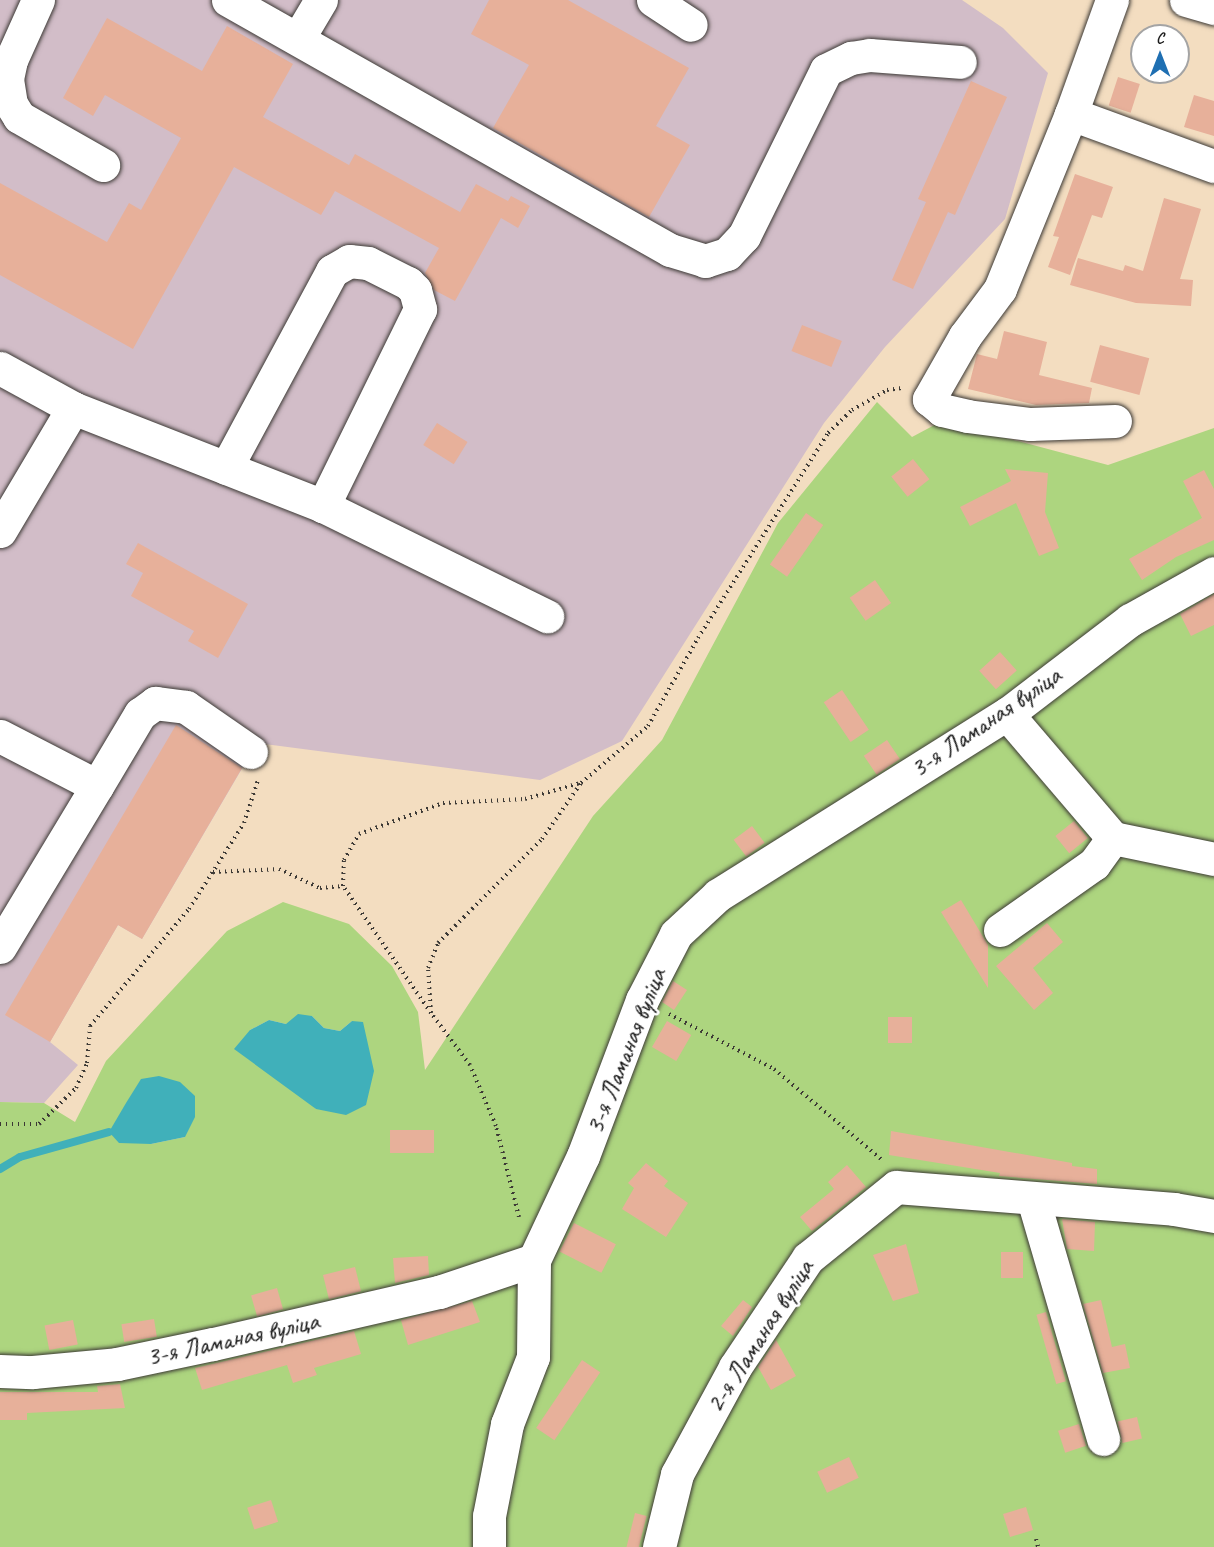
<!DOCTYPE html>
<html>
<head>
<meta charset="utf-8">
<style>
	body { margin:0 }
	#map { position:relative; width:1214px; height:1547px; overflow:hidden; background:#f3ddc0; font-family:Caveat,sans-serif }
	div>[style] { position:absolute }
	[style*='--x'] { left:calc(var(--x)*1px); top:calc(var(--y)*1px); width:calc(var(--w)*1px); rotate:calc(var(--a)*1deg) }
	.industrial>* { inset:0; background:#d2bdc8 }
	.green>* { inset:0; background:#add57f }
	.water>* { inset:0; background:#40b0ba }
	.stream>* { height:8px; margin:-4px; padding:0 4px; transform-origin:4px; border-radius:4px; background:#40b0ba }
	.building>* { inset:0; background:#e7b09a; transform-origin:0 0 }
	.path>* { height:4px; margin-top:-2px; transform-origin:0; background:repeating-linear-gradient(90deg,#3c3935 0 1.5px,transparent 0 6px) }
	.roads { filter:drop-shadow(0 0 2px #3c3935) drop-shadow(0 0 2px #3c3935) }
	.minor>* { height:33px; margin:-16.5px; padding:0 16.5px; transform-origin:16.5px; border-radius:16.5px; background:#fff }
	span { translate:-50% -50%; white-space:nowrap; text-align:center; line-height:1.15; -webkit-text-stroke:5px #fff; paint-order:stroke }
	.street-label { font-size:26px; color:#1c1c1c }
	.north { position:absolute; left:1130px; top:24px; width:60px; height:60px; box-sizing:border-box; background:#fff; border:2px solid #a4a4a4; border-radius:50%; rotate:0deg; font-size:16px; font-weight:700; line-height:24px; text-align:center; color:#1c1c1c }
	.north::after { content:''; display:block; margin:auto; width:21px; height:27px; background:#1f6fb2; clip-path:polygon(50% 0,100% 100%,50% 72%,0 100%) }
</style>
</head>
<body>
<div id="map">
	<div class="industrial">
		<i style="clip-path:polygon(0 0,962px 0,1003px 28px,1048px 73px,1005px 219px,885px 347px,824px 423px,622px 741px,540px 780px,257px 743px,142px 939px,118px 925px,50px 1042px,78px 1065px,44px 1103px,0 1102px)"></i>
	</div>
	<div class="green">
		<i style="clip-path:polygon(evenodd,877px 402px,912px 437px,942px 421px,1108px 465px,1214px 428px,1214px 1547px,0 1547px,0 1102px,44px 1103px,75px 1122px,106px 1061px,227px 931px,283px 902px,349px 924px,392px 966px,418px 1012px,425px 1070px,593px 816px,662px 740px,778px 523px,877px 402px,312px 1016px,324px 1028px,340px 1031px,352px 1021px,316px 1109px,250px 1030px,269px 1020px,286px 1024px,312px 1016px,877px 402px,159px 1076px,185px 1137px,151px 1144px,159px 1076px)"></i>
	</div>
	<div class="water">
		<i style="clip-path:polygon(298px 1014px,312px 1016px,324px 1028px,340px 1031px,352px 1021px,363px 1022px,374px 1071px,366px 1105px,346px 1115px,316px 1109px,234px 1049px,250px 1030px,269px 1020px,286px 1024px)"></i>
		<i style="clip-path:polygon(159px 1076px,180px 1082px,195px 1096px,195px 1117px,185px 1137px,151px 1144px,119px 1143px,109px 1132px,126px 1103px,141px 1079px)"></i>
	</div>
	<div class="stream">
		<i style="--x:0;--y:1169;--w:23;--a:-31"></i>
		<i style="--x:20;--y:1157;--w:92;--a:-15.7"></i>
	</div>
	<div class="building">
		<i style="clip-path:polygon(489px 0,568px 0,689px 68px,656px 126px,690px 145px,649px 217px,493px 128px,529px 65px,471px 34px)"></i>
		<i style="clip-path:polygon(107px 18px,202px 71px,227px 26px,293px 64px,263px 117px,349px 165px,355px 154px,460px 212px,476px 184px,508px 201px,511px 196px,530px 206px,518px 228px,501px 218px,455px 301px,434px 290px,425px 273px,439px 248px,335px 191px,321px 215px,234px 167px,133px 349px,0 275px,0 183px,107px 242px,129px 203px,141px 210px,181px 138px,105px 95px,93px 116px,63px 98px)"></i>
		<i style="left:1118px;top:77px;width:23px;height:30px;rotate:18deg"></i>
		<i style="clip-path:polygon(971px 81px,1007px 97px,955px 215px,948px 212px,913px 289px,892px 280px,926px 202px,918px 199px)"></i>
		<i style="clip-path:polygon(1194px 95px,1214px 101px,1214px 136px,1184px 127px)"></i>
		<i style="clip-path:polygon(1075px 174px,1113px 187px,1102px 218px,1092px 215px,1070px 275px,1048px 267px,1059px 237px,1053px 236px)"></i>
		<i style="clip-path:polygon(1164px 198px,1201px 209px,1180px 279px,1193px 280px,1191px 306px,1136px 303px,1070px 285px,1078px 258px,1123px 271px,1125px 265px,1143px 271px)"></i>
		<i style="left:802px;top:325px;width:43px;height:28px;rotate:22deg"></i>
		<i style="clip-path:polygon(1004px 331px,1047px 342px,1039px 375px,1092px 388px,1089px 403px,1036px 405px,968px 389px,977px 354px,997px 359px)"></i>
		<i style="left:1100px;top:345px;width:51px;height:38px;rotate:15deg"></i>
		<i style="left:437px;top:423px;width:36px;height:26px;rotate:32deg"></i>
		<i style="left:913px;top:459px;width:26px;height:28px;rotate:51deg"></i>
		<i style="clip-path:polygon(1005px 469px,1048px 473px,1045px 512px,1059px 548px,1039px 556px,1016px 503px,970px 526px,960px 507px,1011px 481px)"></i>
		<i style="clip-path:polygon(1204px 470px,1214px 489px,1214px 540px,1176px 557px,1142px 580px,1129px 559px,1202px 518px,1183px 481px)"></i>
		<i style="left:806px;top:513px;width:21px;height:63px;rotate:35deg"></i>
		<i style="clip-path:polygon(138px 543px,248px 604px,218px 658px,188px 641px,194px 631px,131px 596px,143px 573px,126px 564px)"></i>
		<i style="left:875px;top:580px;width:28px;height:31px;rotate:55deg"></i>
		<i style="clip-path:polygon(1214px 594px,1214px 625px,1191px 636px,1180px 614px)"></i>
		<i style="left:1000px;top:652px;width:25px;height:28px;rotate:48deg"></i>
		<i style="left:842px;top:690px;width:48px;height:22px;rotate:56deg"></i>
		<i style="clip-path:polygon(176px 725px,242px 768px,142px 939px,118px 925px,50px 1042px,5px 1015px)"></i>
		<i style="left:887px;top:740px;width:23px;height:28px;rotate:56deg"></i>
		<i style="left:1074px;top:821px;width:22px;height:24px;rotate:51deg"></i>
		<i style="left:752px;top:826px;width:21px;height:23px;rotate:53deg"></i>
		<i style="clip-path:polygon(961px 900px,988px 945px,988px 988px,941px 912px)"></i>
		<i style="clip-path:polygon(1047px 923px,1063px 942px,1033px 968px,1053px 993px,1034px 1010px,996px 966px)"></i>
		<i style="clip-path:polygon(673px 981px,687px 990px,674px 1010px,662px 1002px)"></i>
		<i style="left:888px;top:1017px;width:24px;height:26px"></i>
		<i style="left:667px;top:1021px;width:28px;height:30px;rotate:30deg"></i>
		<i style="left:390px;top:1130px;width:44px;height:23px"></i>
		<i style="clip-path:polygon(891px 1131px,1072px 1163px,1072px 1166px,1097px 1169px,1097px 1184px,999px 1176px,1000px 1173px,889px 1155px)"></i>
		<i style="clip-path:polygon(646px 1163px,668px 1181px,664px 1186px,688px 1203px,666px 1237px,622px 1209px,634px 1188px,628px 1183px)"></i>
		<i style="clip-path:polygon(847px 1165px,866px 1187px,812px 1231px,800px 1217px,834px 1189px,828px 1182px)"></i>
		<i style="clip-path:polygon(1062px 1219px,1095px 1222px,1094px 1251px,1067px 1249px)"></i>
		<i style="left:574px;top:1223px;width:47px;height:32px;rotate:27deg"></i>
		<i style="clip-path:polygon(906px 1244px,919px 1293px,893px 1301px,873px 1255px)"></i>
		<i style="left:1001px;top:1252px;width:22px;height:26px"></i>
		<i style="clip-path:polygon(428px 1256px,429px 1275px,395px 1283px,393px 1258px)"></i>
		<i style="left:355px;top:1267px;width:25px;height:33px;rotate:76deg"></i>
		<i style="left:277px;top:1288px;width:22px;height:27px;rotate:74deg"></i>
		<i style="clip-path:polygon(743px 1300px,752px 1307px,733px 1336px,721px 1326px)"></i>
		<i style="clip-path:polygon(1101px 1300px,1112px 1347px,1125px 1344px,1130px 1368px,1103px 1373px,1083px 1304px)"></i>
		<i style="clip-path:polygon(472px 1301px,480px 1322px,408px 1345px,401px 1320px)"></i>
		<i style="left:1046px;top:1312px;width:72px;height:10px;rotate:74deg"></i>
		<i style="left:154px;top:1319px;width:18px;height:33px;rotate:81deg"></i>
		<i style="left:73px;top:1320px;width:25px;height:29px;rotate:79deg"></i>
		<i style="clip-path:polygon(354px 1331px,361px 1354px,314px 1368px,317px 1375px,293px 1383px,287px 1365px,202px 1390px,195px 1368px)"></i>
		<i style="clip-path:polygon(776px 1340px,796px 1376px,771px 1390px,758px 1367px)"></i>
		<i style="left:582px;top:1360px;width:22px;height:82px;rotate:34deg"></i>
		<i style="clip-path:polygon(120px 1384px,125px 1408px,27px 1413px,27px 1420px,0 1420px,0 1392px,98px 1392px,97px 1386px)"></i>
		<i style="left:1137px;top:1417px;width:22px;height:20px;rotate:77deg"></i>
		<i style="left:1079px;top:1424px;width:23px;height:22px;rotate:72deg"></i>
		<i style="left:849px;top:1457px;width:23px;height:35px;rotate:65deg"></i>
		<i style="left:271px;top:1500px;width:23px;height:25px;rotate:72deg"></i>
		<i style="left:1026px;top:1507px;width:24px;height:24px;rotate:73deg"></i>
		<i style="left:635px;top:1513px;width:12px;height:35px;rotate:14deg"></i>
	</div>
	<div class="path">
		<i style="--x:213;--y:872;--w:66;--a:-2.6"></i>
		<i style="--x:279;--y:869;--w:45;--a:24.9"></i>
		<i style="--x:320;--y:888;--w:23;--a:-5"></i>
		<i style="--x:431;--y:1013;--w:155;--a:-124.7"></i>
		<i style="--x:343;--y:886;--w:26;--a:-88"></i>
		<i style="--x:344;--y:860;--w:30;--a:-60"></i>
		<i style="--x:359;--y:834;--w:90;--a:-20.3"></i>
		<i style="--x:443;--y:803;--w:82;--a:-2.8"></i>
		<i style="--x:525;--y:799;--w:57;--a:-16.2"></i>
		<i style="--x:669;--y:1014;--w:119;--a:27.6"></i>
		<i style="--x:774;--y:1069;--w:141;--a:40.1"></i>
		<i style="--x:0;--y:1124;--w:39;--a:0"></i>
		<i style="--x:39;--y:1124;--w:52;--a:-44.2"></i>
		<i style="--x:76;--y:1088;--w:27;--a:-66"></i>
		<i style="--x:87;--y:1063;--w:37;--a:-85"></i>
		<i style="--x:90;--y:1026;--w:153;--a:-49.8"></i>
		<i style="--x:189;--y:909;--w:102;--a:-57.4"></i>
		<i style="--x:244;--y:823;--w:45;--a:-72"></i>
		<i style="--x:519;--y:1217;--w:94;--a:-104.2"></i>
		<i style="--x:496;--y:1126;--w:66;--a:-113.1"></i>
		<i style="--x:470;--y:1065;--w:65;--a:-126.9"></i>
		<i style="--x:431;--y:1013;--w:45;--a:-93.8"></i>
		<i style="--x:428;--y:968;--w:27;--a:-68"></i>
		<i style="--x:438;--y:943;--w:147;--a:-45"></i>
		<i style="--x:542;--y:839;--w:68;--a:-55.1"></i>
		<i style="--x:581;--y:783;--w:88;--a:-40.4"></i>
		<i style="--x:648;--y:726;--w:101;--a:-60.4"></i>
		<i style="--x:698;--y:638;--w:243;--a:-57.6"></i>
		<i style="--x:828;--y:433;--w:33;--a:-44"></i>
		<i style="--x:852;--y:410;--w:40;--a:-29.7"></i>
		<i style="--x:887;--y:390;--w:15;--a:-8"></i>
		<i style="--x:1036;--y:1539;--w:8;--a:76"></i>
	</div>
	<div class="roads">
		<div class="minor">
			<i style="--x:38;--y:0;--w:66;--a:114.2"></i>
			<i style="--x:11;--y:60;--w:19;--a:102"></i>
			<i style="--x:7;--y:79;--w:25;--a:81"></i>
			<i style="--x:11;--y:104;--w:15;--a:58"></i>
			<i style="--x:19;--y:117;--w:97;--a:29.7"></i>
			<i style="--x:228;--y:0;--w:508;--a:29.49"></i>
			<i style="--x:670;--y:250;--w:37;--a:17"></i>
			<i style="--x:705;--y:261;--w:23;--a:-18"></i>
			<i style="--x:727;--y:254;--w:25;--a:-47"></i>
			<i style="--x:744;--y:236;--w:185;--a:-63.7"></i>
			<i style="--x:826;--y:70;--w:28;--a:-26"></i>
			<i style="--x:851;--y:58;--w:19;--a:-9"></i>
			<i style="--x:870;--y:55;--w:90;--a:4.4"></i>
			<i style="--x:653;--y:0;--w:45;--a:33.3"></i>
			<i style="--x:1112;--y:0;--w:121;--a:109.8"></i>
			<i style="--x:1071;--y:114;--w:189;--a:112.1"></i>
			<i style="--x:1000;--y:289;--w:59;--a:126.7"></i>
			<i style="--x:965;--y:336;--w:73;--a:119.7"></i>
			<i style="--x:929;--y:399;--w:17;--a:40"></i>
			<i style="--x:942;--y:410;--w:26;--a:13"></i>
			<i style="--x:967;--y:416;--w:64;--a:7.2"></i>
			<i style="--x:1030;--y:424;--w:85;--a:-2"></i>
			<i style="--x:1186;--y:0;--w:29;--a:16"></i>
			<i style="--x:299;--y:37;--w:43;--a:-59.3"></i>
			<i style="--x:1071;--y:114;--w:152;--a:20"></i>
			<i style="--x:0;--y:368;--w:83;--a:28.7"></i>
			<i style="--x:73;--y:408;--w:269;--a:21.4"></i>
			<i style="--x:323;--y:506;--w:250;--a:26.2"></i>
			<i style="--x:226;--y:468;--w:224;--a:-61.7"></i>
			<i style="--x:332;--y:271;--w:20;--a:-30"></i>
			<i style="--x:349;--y:261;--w:19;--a:6"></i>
			<i style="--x:368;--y:263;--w:45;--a:26.6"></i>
			<i style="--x:408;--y:283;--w:10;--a:45"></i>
			<i style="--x:415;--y:290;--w:20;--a:75"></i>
			<i style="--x:420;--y:309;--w:220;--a:116.2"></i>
			<i style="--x:0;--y:531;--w:143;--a:-59.3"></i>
			<i style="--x:1007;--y:714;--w:163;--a:49.5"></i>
			<i style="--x:1113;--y:838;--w:103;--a:11.7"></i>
			<i style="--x:0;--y:736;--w:109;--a:27.3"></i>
			<i style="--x:97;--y:786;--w:188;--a:121.1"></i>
			<i style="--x:97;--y:786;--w:84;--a:-59.2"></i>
			<i style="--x:140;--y:714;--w:19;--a:-36"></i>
			<i style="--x:155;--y:703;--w:31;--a:7"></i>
			<i style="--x:186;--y:707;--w:79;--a:34.7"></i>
			<i style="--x:1000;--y:930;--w:115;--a:-35.1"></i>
			<i style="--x:1094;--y:864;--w:32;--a:-54"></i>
			<i style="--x:1033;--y:1199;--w:250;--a:73.7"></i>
			<i style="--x:0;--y:1371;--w:33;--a:2"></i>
			<i style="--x:33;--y:1372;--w:84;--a:-5.4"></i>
			<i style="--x:117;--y:1364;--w:98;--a:-11.8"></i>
			<i style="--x:213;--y:1344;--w:232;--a:-13"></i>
			<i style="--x:439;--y:1292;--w:100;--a:-18.6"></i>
			<i style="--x:534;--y:1260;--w:115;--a:-64.8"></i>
			<i style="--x:583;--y:1156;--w:167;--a:-69.3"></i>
			<i style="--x:642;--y:1000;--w:74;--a:-62.7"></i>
			<i style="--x:676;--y:934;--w:57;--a:-42.9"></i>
			<i style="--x:718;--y:895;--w:341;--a:-32.1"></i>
			<i style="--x:1007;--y:714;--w:155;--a:-37.4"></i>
			<i style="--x:1130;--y:620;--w:96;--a:-29.2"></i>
			<i style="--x:489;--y:1547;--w:31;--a:-90"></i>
			<i style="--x:489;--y:1516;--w:94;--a:-78.9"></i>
			<i style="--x:507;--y:1424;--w:72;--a:-68.8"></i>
			<i style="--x:533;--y:1357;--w:97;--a:-89.4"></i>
			<i style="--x:659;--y:1547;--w:75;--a:-76.1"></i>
			<i style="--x:677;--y:1474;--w:122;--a:-61.5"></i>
			<i style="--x:735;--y:1367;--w:131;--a:-56.2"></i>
			<i style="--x:808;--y:1258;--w:113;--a:-38.9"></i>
			<i style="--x:896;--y:1187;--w:279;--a:4.5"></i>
			<i style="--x:1174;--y:1209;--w:41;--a:9.9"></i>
		</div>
	</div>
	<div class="street-label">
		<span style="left:986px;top:722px;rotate:-34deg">3-я Ламаная вуліца</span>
		<span style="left:626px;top:1051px;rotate:-68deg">3-я Ламаная вуліца</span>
		<span style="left:760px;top:1336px;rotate:-57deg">2-я Ламаная вуліца</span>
		<span style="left:233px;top:1339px;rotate:-12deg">3-я Ламаная вуліца</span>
	</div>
	<div class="north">С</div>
</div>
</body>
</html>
